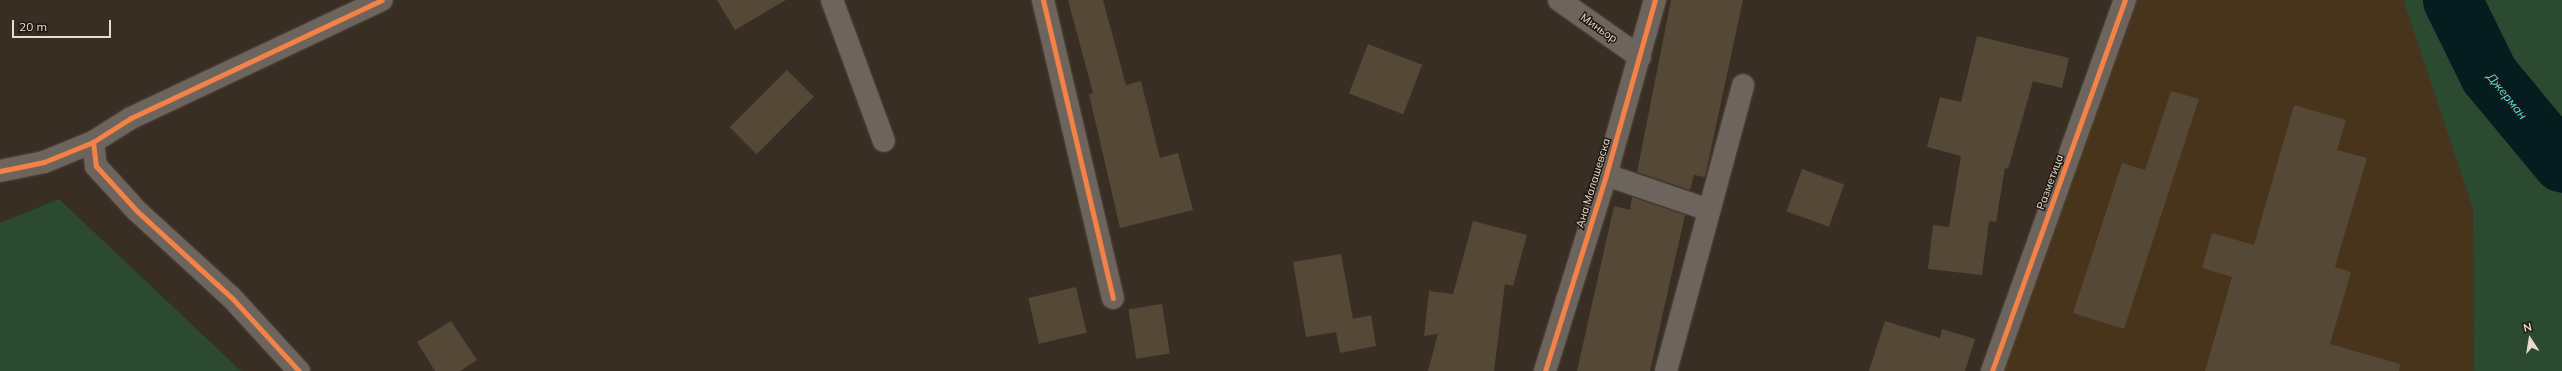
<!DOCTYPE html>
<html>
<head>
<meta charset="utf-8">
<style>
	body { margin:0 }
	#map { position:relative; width:2562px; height:371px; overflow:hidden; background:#382e23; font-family:Mulish,sans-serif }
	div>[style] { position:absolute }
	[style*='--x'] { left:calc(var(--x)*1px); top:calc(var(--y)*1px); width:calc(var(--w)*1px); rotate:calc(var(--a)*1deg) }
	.built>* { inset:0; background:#48341b }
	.green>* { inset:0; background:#2b4a30 }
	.river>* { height:59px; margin:-29.5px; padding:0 29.5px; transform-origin:29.5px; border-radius:29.5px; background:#051d1f }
	.building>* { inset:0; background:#554836; transform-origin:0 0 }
	.roads { filter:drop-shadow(0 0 1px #524940) drop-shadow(0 0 1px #524940) }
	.minor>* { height:22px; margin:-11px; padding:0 11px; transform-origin:11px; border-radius:11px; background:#6d655d }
	.cycleway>* { height:5px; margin:-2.5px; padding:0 2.5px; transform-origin:2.5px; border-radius:2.5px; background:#f48246 }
	span { translate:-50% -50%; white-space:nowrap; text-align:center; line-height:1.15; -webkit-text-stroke:3px #211910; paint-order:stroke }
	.street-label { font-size:11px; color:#e8dcd0 }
	.water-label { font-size:12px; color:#4de4f4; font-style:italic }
	.north { position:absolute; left:2510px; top:319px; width:40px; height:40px; -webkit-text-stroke:3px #211910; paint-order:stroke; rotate:348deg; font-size:11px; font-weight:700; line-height:16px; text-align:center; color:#e8dcd0 }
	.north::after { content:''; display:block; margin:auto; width:14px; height:18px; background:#e8dcd0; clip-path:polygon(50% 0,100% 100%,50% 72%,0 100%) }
	.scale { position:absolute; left:12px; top:20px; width:99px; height:18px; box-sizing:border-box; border:2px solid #e8dcd0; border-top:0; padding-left:5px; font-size:12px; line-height:14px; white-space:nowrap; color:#e8dcd0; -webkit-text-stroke:3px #211910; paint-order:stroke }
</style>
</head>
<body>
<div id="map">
	<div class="built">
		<i style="clip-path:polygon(2125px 0,2403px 0,2473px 210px,2474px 371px,1992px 371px)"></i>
	</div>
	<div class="green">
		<i style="clip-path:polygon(2403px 0,2562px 0,2562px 371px,2474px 371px,2473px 210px)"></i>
		<i style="clip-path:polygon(59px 199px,241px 371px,0 371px,0 223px)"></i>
	</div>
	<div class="river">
		<i style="--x:2452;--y:0;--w:84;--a:63.7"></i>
		<i style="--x:2489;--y:75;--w:114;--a:50.3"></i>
	</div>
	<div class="building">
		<i style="clip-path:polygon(717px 0,786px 0,735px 30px)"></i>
		<i style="clip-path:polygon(1068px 0,1103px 0,1126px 85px,1141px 81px,1160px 158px,1178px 153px,1193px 210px,1120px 228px,1089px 94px,1093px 93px)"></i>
		<i style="clip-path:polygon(1671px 0,1743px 0,1705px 177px,1694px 175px,1690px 190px,1637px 172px)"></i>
		<i style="clip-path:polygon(1977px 36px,2069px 58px,2062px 88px,2033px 81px,2008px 169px,2005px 168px,1996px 222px,1989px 221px,1982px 275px,1928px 269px,1933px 225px,1949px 227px,1961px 156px,1927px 147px,1940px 97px,1961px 102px)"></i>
		<i style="left:1368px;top:44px;width:58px;height:53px;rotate:21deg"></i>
		<i style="left:787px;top:70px;width:38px;height:81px;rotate:45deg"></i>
		<i style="clip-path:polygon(2171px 91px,2199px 99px,2124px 329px,2073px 313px,2122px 163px,2145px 170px)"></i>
		<i style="clip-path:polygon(2294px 105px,2346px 120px,2337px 150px,2367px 158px,2335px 267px,2351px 272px,2330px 344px,2400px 364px,2399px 371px,2205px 371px,2232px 277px,2202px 268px,2212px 233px,2254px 245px)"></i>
		<i style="left:1802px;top:169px;width:45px;height:45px;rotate:20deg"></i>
		<i style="clip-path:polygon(1632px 197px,1685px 215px,1650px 371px,1577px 371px,1614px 206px,1630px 210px)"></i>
		<i style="clip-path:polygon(1473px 221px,1527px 235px,1513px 286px,1505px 284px,1494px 371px,1428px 371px,1438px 334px,1424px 336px,1429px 291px,1453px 294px)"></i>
		<i style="clip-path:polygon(1341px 254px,1353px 319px,1371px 315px,1376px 346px,1340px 353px,1336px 332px,1306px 337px,1293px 262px)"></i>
		<i style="left:1076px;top:287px;width:47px;height:49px;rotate:77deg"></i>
		<i style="left:1162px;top:304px;width:50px;height:34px;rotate:81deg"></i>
		<i style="clip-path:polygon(451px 321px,477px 360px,460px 371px,435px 371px,417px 342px)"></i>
		<i style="clip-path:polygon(1885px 321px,1940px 338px,1942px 329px,1975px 339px,1965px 371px,1869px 371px)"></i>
	</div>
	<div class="roads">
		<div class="minor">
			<i style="--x:832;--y:0;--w:150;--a:69.8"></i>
			<i style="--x:1043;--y:0;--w:306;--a:76.8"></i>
			<i style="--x:1559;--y:0;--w:99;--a:35.1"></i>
			<i style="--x:93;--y:142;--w:24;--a:83"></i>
			<i style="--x:96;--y:166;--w:61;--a:47.7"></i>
			<i style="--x:137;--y:211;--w:129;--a:42.5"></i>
			<i style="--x:232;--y:298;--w:99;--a:47.5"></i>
			<i style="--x:0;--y:171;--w:45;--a:-11.6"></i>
			<i style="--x:44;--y:162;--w:53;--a:-22.2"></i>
			<i style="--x:93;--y:142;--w:45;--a:-32.3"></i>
			<i style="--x:131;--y:118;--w:277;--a:-25.2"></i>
			<i style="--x:1606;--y:175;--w:109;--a:18.8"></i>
			<i style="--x:1545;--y:371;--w:205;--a:-72.7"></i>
			<i style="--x:1606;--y:175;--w:182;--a:-74.4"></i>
			<i style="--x:1666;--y:371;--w:296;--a:-74.9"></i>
			<i style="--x:1992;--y:371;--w:394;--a:-70.3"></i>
		</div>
	</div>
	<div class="cycleway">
		<i style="--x:1043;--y:0;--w:306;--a:76.8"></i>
		<i style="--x:93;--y:142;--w:24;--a:83"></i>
		<i style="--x:96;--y:166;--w:61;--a:47.7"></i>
		<i style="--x:137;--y:211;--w:129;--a:42.5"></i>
		<i style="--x:232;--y:298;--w:99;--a:47.5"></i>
		<i style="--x:0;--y:171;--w:45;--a:-11.6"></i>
		<i style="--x:44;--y:162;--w:53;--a:-22.2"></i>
		<i style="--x:93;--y:142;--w:45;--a:-32.3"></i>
		<i style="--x:131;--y:118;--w:277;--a:-25.2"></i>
		<i style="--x:1545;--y:371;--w:205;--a:-72.7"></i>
		<i style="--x:1606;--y:175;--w:182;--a:-74.4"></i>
		<i style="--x:1992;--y:371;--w:394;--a:-70.3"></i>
	</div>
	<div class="street-label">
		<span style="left:1599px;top:28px;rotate:35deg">Миньор</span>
		<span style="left:2050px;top:182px;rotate:-70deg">Разметица</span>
		<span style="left:1593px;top:183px;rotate:-73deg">Ана Малашевска</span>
	</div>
	<div class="water-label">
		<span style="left:2507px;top:96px;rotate:51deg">Джерман</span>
	</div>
	<div class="north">N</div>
	<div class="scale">20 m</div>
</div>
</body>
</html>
